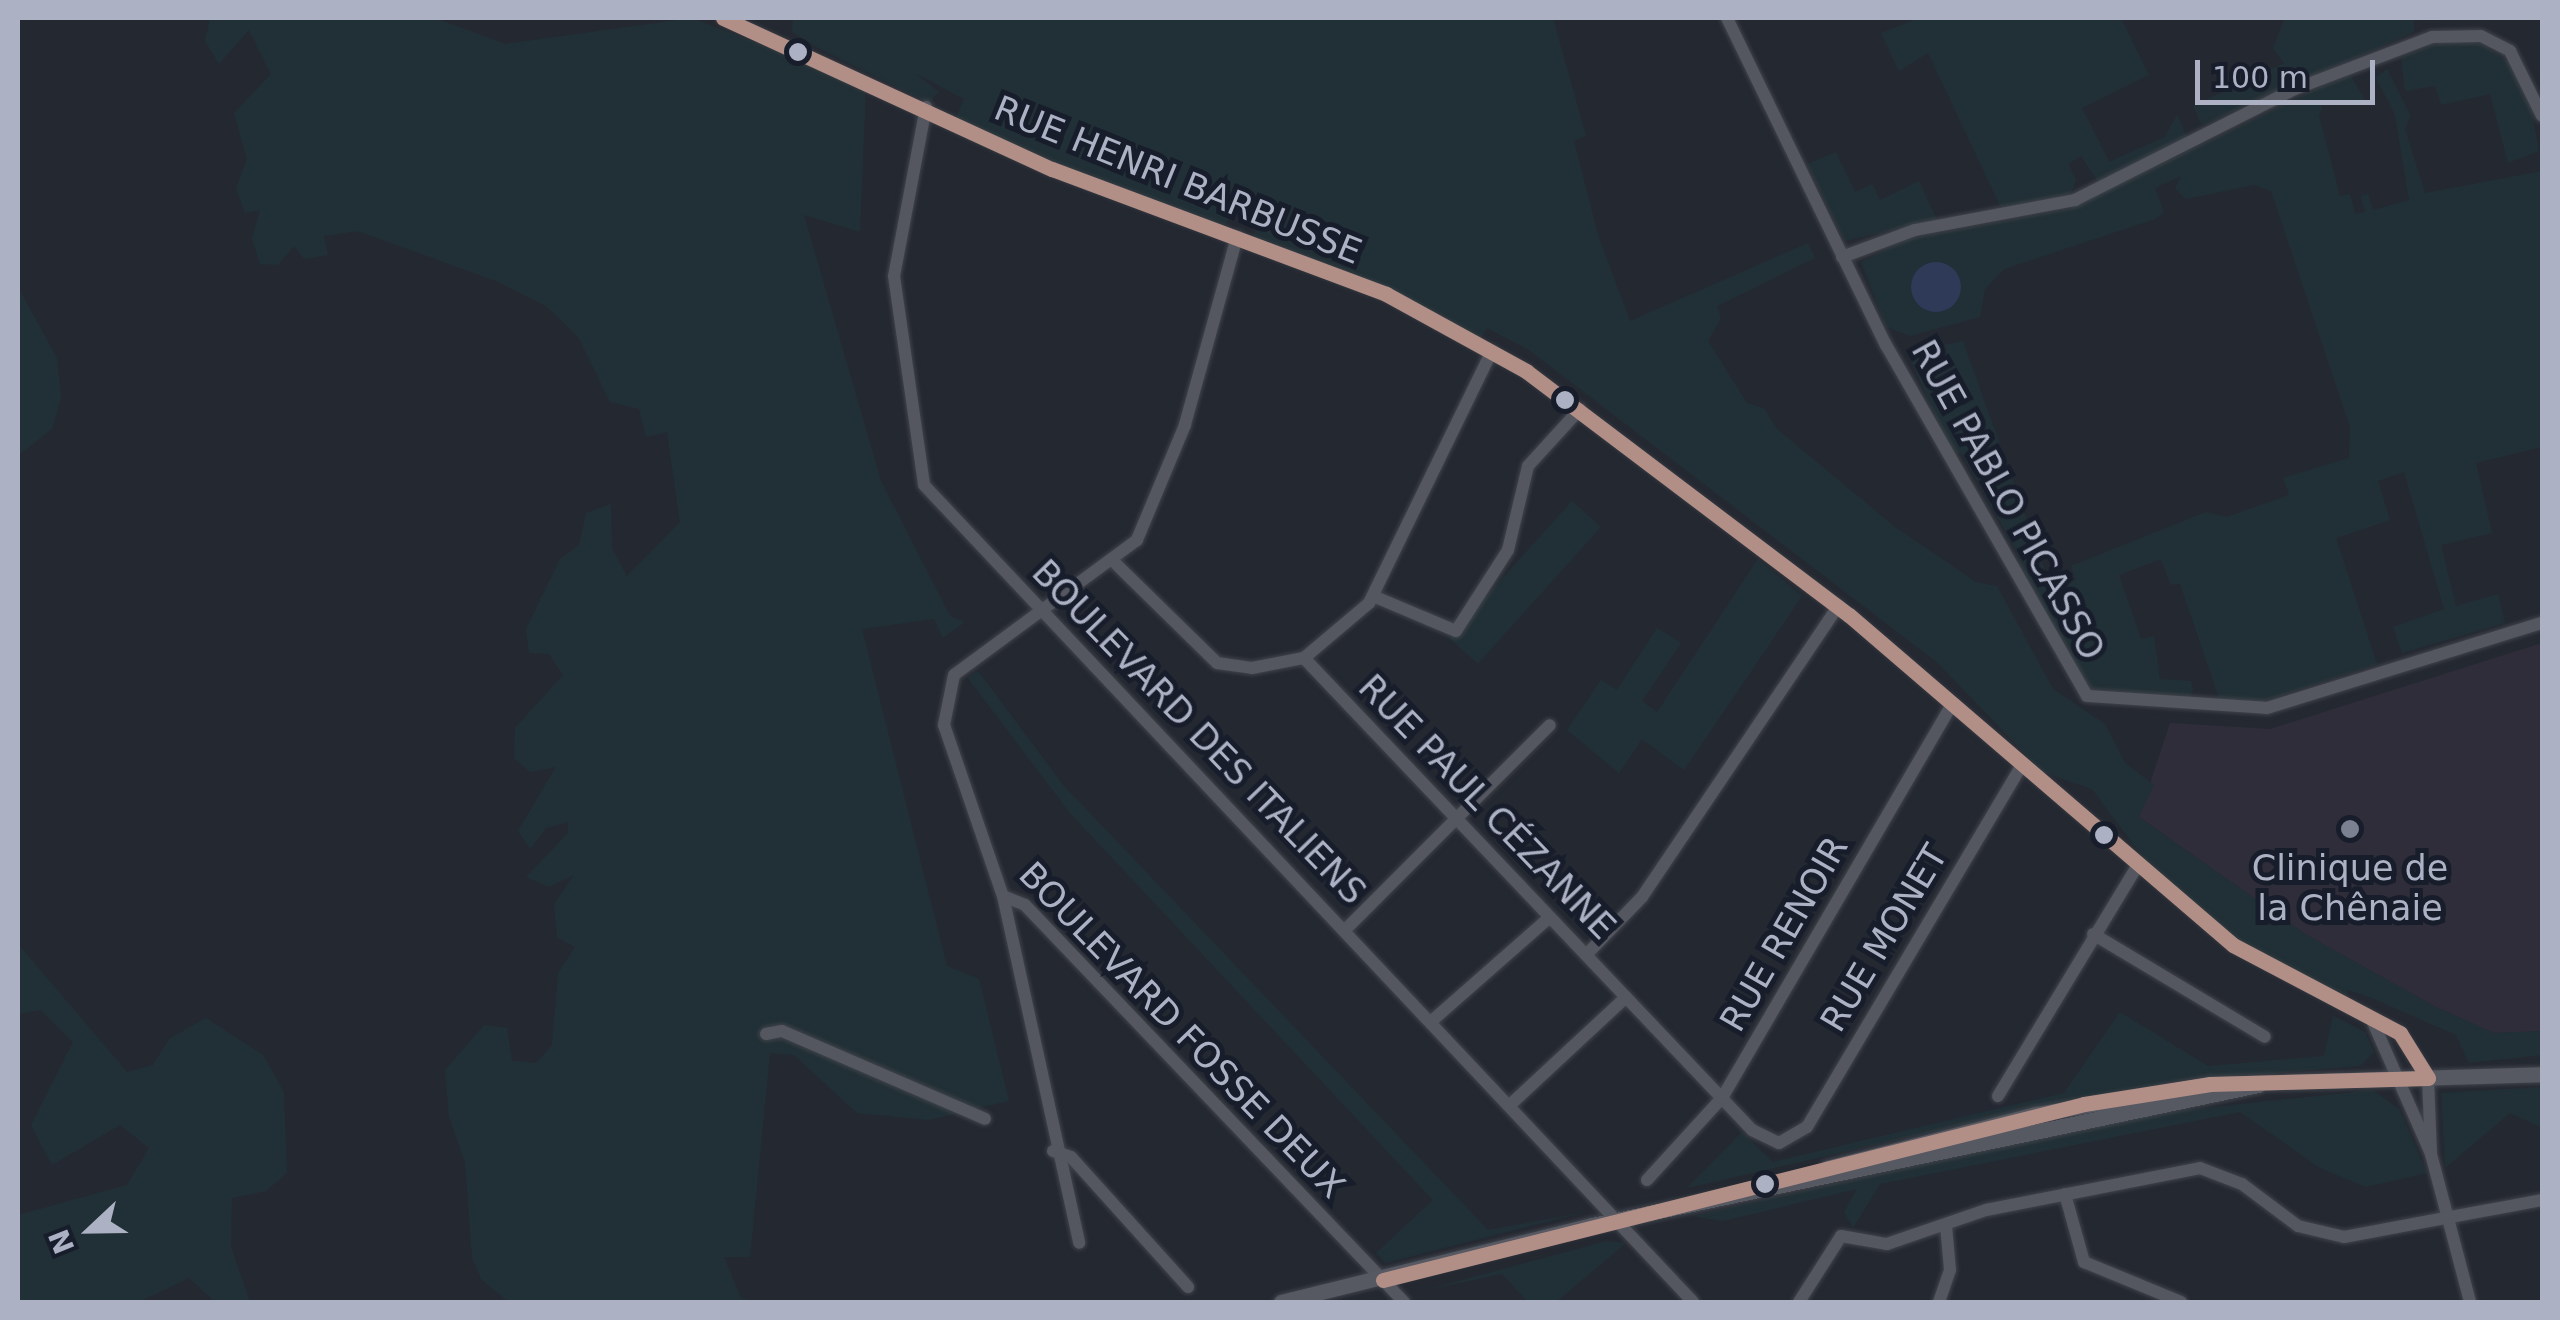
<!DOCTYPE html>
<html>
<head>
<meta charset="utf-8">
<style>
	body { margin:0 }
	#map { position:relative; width:2560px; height:1320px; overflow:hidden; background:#242831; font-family:"DejaVu Sans",sans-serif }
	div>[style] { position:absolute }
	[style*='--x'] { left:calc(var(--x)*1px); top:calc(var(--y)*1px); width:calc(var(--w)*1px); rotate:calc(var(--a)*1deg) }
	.medical>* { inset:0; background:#302d3a }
	.green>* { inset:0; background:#213036; transform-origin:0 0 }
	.water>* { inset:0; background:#2f3958 }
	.round { border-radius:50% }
	.roads { filter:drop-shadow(0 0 2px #40434a) drop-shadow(0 0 2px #40434a) }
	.minor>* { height:12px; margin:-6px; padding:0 6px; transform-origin:6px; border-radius:6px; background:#545660 }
	.major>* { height:15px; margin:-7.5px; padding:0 7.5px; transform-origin:7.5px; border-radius:7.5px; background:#565862 }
	.bus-1>* { height:15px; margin:-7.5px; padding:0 7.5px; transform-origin:7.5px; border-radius:7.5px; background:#b18f87 }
	.dots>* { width:28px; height:28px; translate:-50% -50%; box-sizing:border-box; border:5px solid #181d2b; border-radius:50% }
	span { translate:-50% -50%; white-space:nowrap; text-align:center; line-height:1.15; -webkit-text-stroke:10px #181d2b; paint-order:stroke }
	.street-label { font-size:35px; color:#acb1c4 }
	.poi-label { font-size:35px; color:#acb1c4 }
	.frame { position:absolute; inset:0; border:20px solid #acb1c4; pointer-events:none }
	.north { position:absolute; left:40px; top:1180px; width:100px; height:100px; -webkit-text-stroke:8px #181d2b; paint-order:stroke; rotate:248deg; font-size:28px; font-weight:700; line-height:40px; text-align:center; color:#acb1c4 }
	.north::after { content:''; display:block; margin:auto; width:35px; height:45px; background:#acb1c4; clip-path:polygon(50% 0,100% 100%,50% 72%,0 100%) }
	.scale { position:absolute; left:2195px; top:60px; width:180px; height:45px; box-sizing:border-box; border:5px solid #acb1c4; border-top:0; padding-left:12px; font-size:30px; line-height:35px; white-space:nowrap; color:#acb1c4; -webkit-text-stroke:8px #181d2b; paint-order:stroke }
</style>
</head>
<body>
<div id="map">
	<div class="medical">
		<i style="clip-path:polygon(2542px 643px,2542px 1031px,2494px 1033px,2436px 1007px,2305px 934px,2139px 817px,2170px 723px,2270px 729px)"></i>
	</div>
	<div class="green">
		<i style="clip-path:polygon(210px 18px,435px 18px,505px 44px,692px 18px,866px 85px,860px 232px,804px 215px,881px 481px,950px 616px,965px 622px,943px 638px,934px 619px,862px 629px,947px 966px,979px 979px,1009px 1101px,928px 1120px,857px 1113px,794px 1055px,770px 1053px,750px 1257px,724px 1257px,741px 1298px,757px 1302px,509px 1302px,481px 1279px,472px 1257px,465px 1162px,449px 1117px,445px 1070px,484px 1025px,507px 1028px,512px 1061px,536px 1063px,552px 1045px,558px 973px,575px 947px,557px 937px,554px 904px,574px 875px,549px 887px,526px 877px,568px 833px,568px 822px,546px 828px,530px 849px,518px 831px,556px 767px,530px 772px,514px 758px,515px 728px,563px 675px,549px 654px,529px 653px,526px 629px,560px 559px,579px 545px,586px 513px,611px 504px,612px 548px,627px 576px,680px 522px,667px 432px,646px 437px,639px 409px,610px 402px,578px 337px,546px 306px,496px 281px,358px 231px,324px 236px,328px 255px,304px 259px,294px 246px,278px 265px,260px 264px,252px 239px,260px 210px,245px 213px,236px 189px,247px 159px,234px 113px,271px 74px,249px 30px,219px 64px,205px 41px)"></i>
		<i style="clip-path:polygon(793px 18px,1553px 18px,1586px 136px,1574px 141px,1598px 235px,1630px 321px,1808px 243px,1815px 258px,1717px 306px,1721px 318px,1708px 341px,1747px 403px,1764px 408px,1776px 428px,1895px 527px,1976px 582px,1997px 586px,2053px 689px,2105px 724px,2125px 763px,2154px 785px,2139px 817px,2305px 934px,2436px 1007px,2494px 1033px,2542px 1031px,2542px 1055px,2469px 1063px,2456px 1035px,2367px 996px,2348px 990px,2346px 1001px,2254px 955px,2160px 880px,2092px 789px,2042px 772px,1938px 663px,1529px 350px,1487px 328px,1481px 338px,1402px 295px,1253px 238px,1257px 224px,1235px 211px,1224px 226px,999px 141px,956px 117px,964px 99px,915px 73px,939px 92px,929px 103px,814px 46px,792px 32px)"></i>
		<i style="clip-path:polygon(1919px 18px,2121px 18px,2149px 75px,2082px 108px,2109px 162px,2165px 137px,2177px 114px,2187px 138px,2098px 182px,2081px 156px,2068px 164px,2076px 180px,2070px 196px,2004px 214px,1928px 53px,1899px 71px,1881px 33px)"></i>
		<i style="clip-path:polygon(2285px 18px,2414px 18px,2414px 32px,2202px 125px,2193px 106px,2284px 63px,2273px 48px)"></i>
		<i style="clip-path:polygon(2448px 40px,2482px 44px,2514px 66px,2528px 88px,2539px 151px,2508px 163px,2490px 94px,2441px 105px,2435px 86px,2405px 91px,2401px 57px)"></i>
		<i style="clip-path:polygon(2387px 69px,2410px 115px,2405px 129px,2425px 193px,2542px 171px,2542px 447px,2476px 463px,2492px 533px,2441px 545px,2456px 606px,2498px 594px,2505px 623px,2402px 653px,2393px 627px,2444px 609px,2404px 472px,2378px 481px,2390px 520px,2336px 538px,2377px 664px,2264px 701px,2220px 701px,2180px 584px,2171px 585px,2161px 559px,2119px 575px,2141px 639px,2154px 636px,2160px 679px,2191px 681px,2193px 690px,2188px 701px,2104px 695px,2087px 686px,2017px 569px,2020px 558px,1962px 454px,1952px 452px,1911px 361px,1919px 350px,1963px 341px,2051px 588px,2076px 580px,2071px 566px,2206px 512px,2227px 517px,2289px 495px,2283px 478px,2349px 458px,2350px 427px,2271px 191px,2254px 185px,2186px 199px,2175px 188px,2181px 176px,2155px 188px,2164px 213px,2155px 219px,2004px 269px,1985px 289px,1980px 317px,1910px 336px,1886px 327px,1861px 262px,1910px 238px,2069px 209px,2349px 73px,2365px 100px,2323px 105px,2319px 116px,2340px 196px,2350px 194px,2355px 214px,2365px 212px,2361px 196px,2368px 194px,2373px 210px,2409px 200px,2395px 115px,2376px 78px)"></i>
		<i style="clip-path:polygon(1836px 152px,1855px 192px,1872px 184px,1880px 200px,1919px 181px,1937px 220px,1845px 241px,1807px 164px)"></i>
		<i style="clip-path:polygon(18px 287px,57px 358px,61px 397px,52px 429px,19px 455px)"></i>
		<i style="left:1572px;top:501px;width:39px;height:184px;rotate:42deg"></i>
		<i style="clip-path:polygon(1758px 559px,1802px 596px,1684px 770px,1642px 739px,1619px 773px,1567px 730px,1601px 680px,1617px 690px,1657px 628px,1681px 643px,1642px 701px,1657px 712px)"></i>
		<i style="clip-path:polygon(978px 671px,1064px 786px,1488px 1230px,1586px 1212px,1385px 1263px,1376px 1253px,1433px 1200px,1070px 813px,967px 677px)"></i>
		<i style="clip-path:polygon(18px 944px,127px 1072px,153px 1065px,169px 1039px,206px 1018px,263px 1055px,284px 1092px,287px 1173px,266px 1191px,232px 1198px,231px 1247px,250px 1302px,215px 1302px,189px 1278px,139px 1302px,18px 1302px,18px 1215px,127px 1185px,149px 1148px,120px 1125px,52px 1165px,31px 1125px,73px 1042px,41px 1010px,18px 1014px)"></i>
		<i style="clip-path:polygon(2120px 1012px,2208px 1066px,2324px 1056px,2333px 1016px,2365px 1032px,2374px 1052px,2360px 1066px,2227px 1077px,2006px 1115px,1687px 1188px,1742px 1132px,1773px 1162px,2064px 1093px)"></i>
		<i style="clip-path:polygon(2542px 1087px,2542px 1128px,2510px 1113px,2445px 1168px,2441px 1093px)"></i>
		<i style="clip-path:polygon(2373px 1090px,2400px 1110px,2427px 1173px,2366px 1187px,2320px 1168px,2240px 1112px,1880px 1184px,1853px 1228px,1844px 1212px,1857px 1189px,1723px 1221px,1692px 1216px,2139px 1115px)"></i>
		<i style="clip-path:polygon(1607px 1241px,1626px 1243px,1556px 1302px,1528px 1302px,1502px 1274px,1425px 1290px)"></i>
	</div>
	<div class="water">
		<i class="round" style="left:1911px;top:262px;width:50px;height:50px"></i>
	</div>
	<div class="roads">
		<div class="minor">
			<i style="--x:723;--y:18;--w:362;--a:24.7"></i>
			<i style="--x:1052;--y:169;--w:357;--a:20.5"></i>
			<i style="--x:1386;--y:294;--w:160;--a:28.8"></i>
			<i style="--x:1526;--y:371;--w:405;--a:37.1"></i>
			<i style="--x:1849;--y:615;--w:506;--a:40.67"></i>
			<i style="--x:2233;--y:945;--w:189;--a:27.8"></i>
			<i style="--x:2400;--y:1033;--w:53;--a:58.1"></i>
			<i style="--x:2428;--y:1078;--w:76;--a:87.7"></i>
			<i style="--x:1727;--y:18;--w:364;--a:64.1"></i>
			<i style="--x:1886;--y:345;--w:404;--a:60.2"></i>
			<i style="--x:2087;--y:696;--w:180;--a:3.8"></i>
			<i style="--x:2267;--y:708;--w:288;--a:-17.2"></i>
			<i style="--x:926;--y:107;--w:172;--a:100.7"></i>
			<i style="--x:894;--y:276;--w:211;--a:81.8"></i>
			<i style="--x:924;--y:485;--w:1122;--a:46.73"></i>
			<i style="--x:1237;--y:237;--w:195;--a:105.5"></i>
			<i style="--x:1185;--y:425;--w:125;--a:112.7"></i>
			<i style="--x:1137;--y:540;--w:227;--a:143.6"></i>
			<i style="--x:954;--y:675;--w:51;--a:101.3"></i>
			<i style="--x:944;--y:725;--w:181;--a:71"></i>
			<i style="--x:1003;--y:896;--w:24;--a:22"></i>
			<i style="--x:1025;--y:905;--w:549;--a:46.33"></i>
			<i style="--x:1842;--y:257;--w:78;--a:-20.3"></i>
			<i style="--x:1915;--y:230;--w:163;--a:-10.6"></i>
			<i style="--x:2075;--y:200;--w:246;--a:-26.8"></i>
			<i style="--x:2295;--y:89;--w:147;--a:-20.8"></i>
			<i style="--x:2432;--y:37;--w:49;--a:-1.2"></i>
			<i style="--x:2481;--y:36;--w:33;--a:27"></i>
			<i style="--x:2510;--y:51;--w:72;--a:63.8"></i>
			<i style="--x:1116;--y:564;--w:141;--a:44.4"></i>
			<i style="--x:1217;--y:663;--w:35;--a:8"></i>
			<i style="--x:1252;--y:668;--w:53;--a:-10.9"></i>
			<i style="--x:1304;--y:658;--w:651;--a:46.49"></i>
			<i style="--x:1752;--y:1130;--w:30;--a:26"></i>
			<i style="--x:1779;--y:1143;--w:32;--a:-30"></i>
			<i style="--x:1807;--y:1127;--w:419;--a:-59.3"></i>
			<i style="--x:1373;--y:596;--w:90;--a:22.9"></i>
			<i style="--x:1456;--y:631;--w:96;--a:-57.3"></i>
			<i style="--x:1508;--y:550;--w:86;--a:-76.6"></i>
			<i style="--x:1528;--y:466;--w:77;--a:-47.6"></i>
			<i style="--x:1304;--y:658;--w:85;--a:-40.2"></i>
			<i style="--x:1369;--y:603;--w:280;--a:-64"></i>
			<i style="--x:1003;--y:896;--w:355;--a:77.6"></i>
			<i style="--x:1346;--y:929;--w:288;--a:-45"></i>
			<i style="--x:2093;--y:934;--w:200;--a:30.9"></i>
			<i style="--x:1586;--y:955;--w:81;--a:-46"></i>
			<i style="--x:1642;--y:897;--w:351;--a:-56"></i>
			<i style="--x:1434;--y:1019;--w:154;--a:-41.3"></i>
			<i style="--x:2372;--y:1020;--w:146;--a:66.2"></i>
			<i style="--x:2431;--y:1154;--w:153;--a:75.2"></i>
			<i style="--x:766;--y:1034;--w:16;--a:-11"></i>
			<i style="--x:782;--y:1031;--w:221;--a:23.4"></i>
			<i style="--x:1998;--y:1096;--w:267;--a:-58.8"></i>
			<i style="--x:1511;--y:1104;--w:157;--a:-42.9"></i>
			<i style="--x:1053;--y:1151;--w:19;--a:18"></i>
			<i style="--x:1071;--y:1157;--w:175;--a:48"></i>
			<i style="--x:1647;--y:1180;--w:111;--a:-47.6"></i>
			<i style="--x:1722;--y:1098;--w:456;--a:-59.7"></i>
			<i style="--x:2065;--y:1194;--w:71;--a:74.4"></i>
			<i style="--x:2084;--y:1262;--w:105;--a:22.4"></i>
			<i style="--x:1799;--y:1302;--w:78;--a:-57.5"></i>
			<i style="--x:1841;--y:1236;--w:47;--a:9.9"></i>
			<i style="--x:1887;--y:1244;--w:105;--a:-19"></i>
			<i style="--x:1986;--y:1210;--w:218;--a:-11.1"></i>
			<i style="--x:2200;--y:1168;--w:45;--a:20.9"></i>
			<i style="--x:2242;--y:1184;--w:70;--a:36.9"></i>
			<i style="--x:2298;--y:1226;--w:47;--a:13.4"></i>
			<i style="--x:2344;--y:1237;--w:201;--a:-10.6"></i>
			<i style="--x:1939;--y:1302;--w:34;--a:-71"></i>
			<i style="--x:1950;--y:1270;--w:45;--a:-95.1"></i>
		</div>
		<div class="major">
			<i style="--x:1827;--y:1168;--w:216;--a:-14.5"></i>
			<i style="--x:2036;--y:1114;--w:177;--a:-9.8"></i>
			<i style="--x:2210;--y:1084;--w:332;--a:-1.7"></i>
			<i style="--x:1281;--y:1302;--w:320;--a:-13.9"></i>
			<i style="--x:1592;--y:1225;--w:681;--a:-11.87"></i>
		</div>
	</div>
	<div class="bus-1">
		<i style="--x:723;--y:18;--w:362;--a:24.7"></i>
		<i style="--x:1052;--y:169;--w:357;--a:20.5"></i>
		<i style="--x:1386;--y:294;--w:160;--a:28.8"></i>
		<i style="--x:1526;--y:371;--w:405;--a:37.1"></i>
		<i style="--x:1849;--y:615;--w:506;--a:40.67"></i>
		<i style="--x:2233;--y:945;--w:189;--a:27.8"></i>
		<i style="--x:2400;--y:1033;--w:53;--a:58.1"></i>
		<i style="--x:1383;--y:1280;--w:723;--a:-14.09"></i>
		<i style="--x:2084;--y:1104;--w:128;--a:-9"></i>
		<i style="--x:2210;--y:1084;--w:218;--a:-1.6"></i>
	</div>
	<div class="dots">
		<i style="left:798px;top:52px;background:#acb1c4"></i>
		<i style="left:1565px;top:400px;background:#acb1c4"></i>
		<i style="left:2350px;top:829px;background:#7c8191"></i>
		<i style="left:2104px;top:835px;background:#acb1c4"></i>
		<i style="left:1765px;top:1184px;background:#acb1c4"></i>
	</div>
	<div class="street-label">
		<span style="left:1178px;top:180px;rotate:22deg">RUE HENRI BARBUSSE</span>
		<span style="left:2008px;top:500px;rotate:61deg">RUE PABLO PICASSO</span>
		<span style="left:1199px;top:732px;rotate:46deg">BOULEVARD DES ITALIENS</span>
		<span style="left:1487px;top:807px;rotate:46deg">RUE PAUL CÉZANNE</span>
		<span style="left:1784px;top:934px;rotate:-60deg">RUE RENOIR</span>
		<span style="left:1884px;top:938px;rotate:-59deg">RUE MONET</span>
		<span style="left:1182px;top:1030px;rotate:46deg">BOULEVARD FOSSE DEUX</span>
	</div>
	<div class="poi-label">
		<span style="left:2350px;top:888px">Clinique de<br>la Chênaie</span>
	</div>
	<div class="frame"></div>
	<div class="north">N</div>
	<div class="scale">100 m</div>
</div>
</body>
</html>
